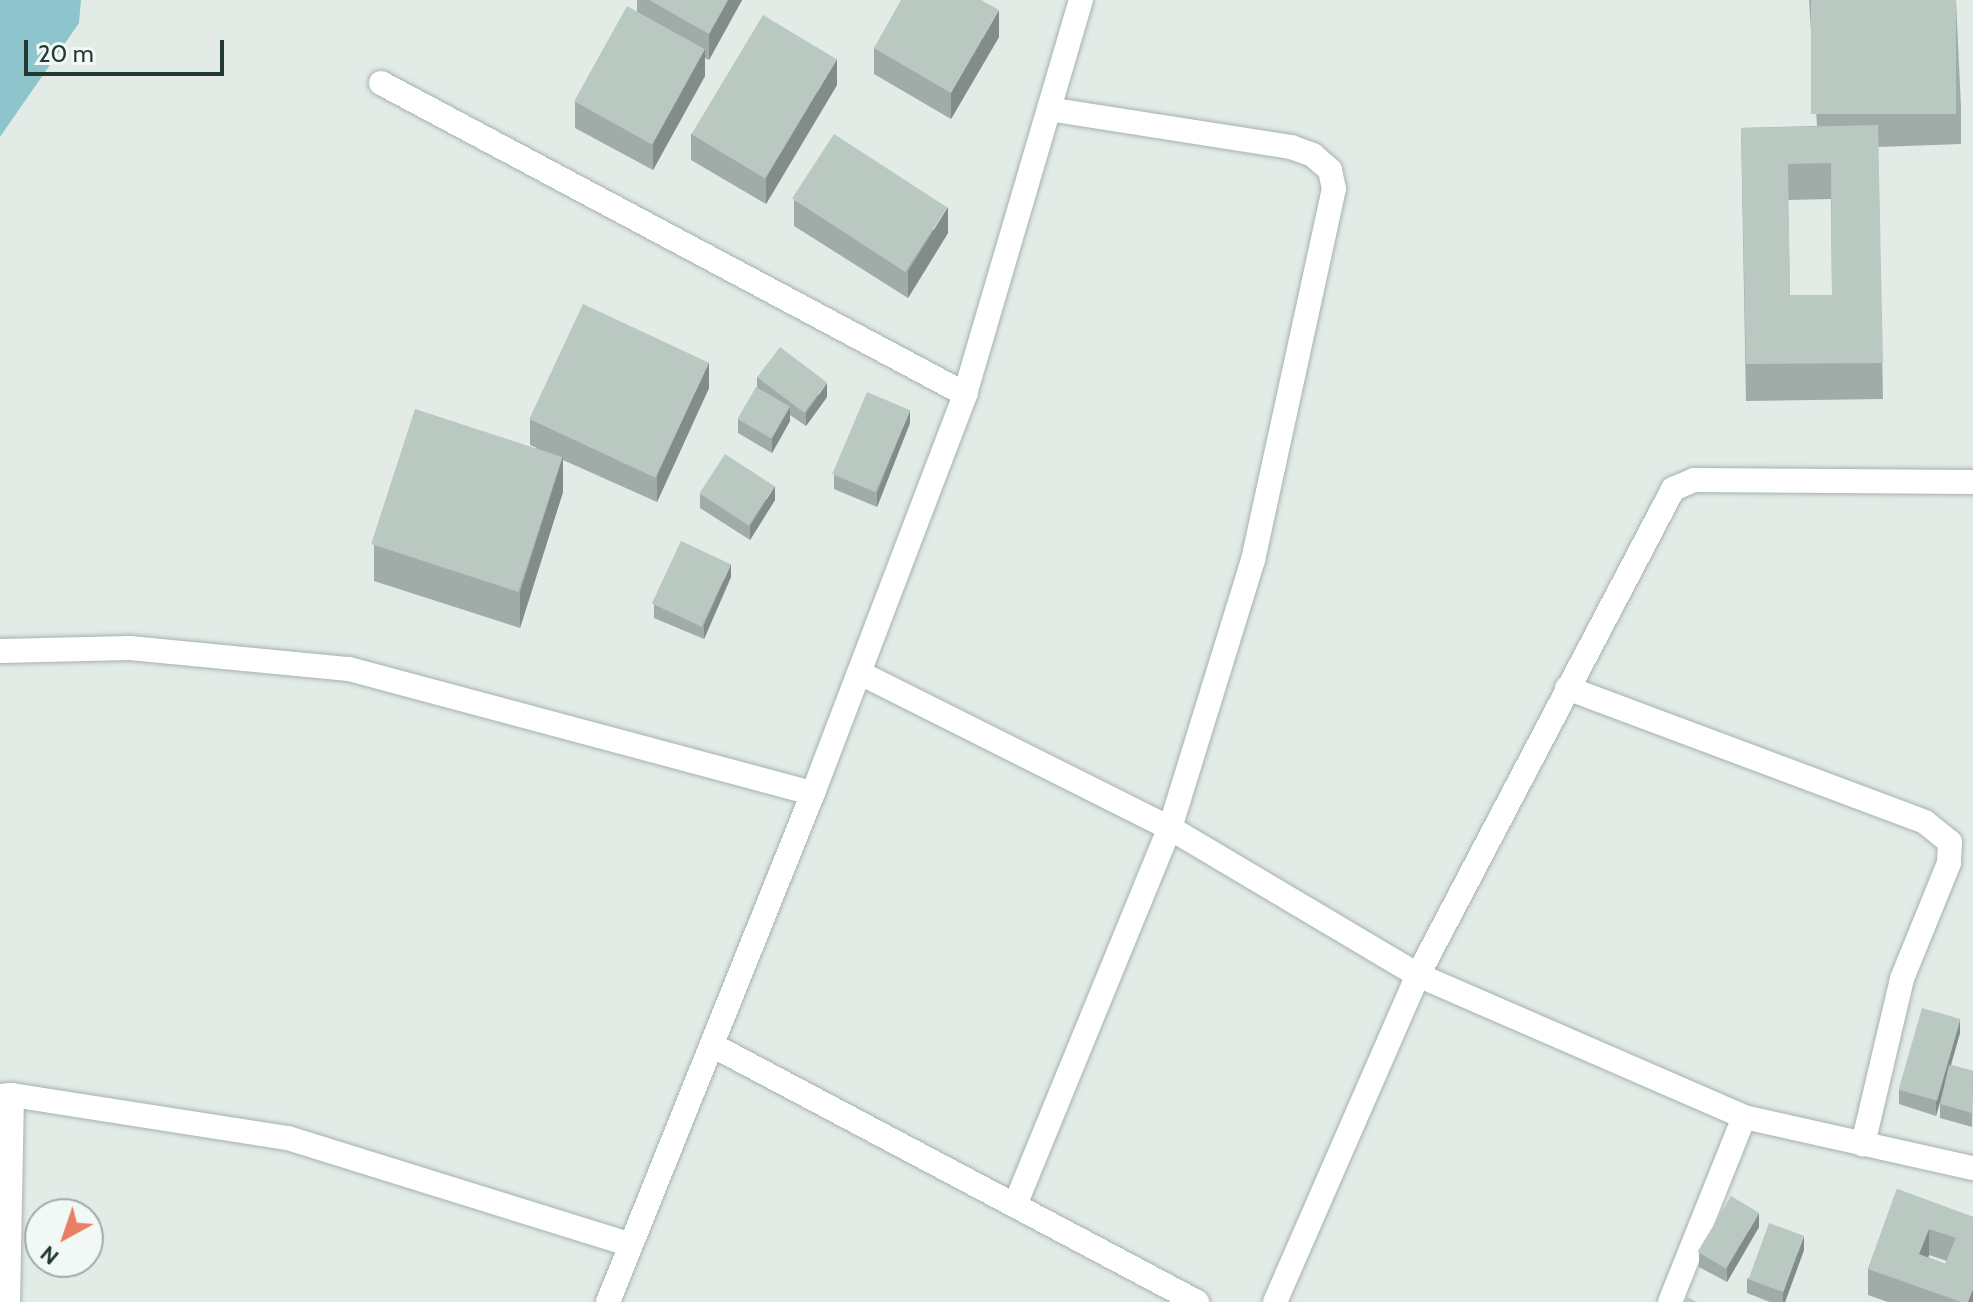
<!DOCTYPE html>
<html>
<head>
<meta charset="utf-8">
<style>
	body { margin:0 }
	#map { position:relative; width:1973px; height:1302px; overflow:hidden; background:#e2ebe6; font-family:Cabin,sans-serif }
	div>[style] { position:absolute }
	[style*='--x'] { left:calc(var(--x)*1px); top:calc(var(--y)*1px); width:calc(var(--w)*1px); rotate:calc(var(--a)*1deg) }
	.water>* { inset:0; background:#8ec5cc }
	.roads { filter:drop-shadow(0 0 2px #a5b2ad) drop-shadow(0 0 2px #a5b2ad) }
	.minor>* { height:24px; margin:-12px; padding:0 12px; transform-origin:12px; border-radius:12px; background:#fff }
	.wall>* { inset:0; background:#a0aca7 }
	.shaded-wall>* { inset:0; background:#828c88 }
	.building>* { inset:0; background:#bac8c2; transform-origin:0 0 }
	span { translate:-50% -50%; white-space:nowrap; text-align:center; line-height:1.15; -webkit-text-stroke:8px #f2f8f5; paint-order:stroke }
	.north { position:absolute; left:24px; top:1198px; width:80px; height:80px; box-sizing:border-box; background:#f2f8f5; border:2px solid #9faca7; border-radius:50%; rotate:220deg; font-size:22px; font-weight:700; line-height:32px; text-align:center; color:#233a33 }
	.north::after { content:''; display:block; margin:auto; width:28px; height:36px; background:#e77f63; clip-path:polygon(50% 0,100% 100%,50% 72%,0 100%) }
	.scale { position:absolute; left:24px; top:40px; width:200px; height:36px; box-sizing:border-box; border:4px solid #233a33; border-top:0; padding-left:10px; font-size:24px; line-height:28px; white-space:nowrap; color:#233a33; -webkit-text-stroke:6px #f2f8f5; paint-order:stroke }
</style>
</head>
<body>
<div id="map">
	<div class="water">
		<i style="clip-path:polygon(0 0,81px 0,79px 23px,0 137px)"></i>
	</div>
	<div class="roads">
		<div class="minor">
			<i style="--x:381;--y:83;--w:662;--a:28.04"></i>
			<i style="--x:0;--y:651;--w:130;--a:-1.3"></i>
			<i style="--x:130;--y:648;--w:220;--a:5.5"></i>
			<i style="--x:349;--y:669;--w:480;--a:15"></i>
			<i style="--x:860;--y:673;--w:347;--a:26.6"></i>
			<i style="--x:1170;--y:828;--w:288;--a:30.7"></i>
			<i style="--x:1418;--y:975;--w:356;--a:23.5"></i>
			<i style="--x:1744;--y:1117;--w:235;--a:12.6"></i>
			<i style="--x:1567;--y:688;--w:382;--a:20.5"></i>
			<i style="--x:1925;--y:822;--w:32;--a:39"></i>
			<i style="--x:1950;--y:842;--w:21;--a:93"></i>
			<i style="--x:1949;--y:863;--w:125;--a:112.1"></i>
			<i style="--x:1902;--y:979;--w:170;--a:103.3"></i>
			<i style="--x:712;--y:1045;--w:549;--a:27.92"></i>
			<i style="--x:12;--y:1095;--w:279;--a:8.9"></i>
			<i style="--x:288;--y:1138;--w:357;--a:17.3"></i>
			<i style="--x:0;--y:1096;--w:12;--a:-5"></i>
			<i style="--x:12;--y:1095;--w:207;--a:91.1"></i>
			<i style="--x:1015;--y:1205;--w:408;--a:-67.7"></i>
			<i style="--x:1170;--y:828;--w:281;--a:-72.8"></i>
			<i style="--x:1253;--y:560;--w:380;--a:-77.7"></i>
			<i style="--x:1334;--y:189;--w:19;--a:-102"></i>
			<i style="--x:1330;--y:170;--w:23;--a:-139"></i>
			<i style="--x:1313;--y:155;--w:23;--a:-160"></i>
			<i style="--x:1291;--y:147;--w:245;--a:-171.1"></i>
			<i style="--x:608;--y:1302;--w:549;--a:-68.06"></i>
			<i style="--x:813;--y:793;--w:427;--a:-69.1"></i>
			<i style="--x:965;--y:394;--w:411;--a:-73.6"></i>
			<i style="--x:1275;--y:1302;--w:357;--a:-66.4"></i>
			<i style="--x:1418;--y:975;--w:549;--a:-62.31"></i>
			<i style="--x:1673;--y:489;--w:23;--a:-23"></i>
			<i style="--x:1694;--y:480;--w:279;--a:0.4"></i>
			<i style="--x:1670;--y:1302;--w:199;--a:-68.2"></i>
		</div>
	</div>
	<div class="wall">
		<i style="clip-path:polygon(637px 0,742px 0,709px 60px,705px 58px,705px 76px,653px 170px,575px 128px,575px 102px,637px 11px)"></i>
		<i style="clip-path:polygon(evenodd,1809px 0,1956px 0,1961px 107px,1961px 144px,1878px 147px,1883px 399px,1746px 401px,1741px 128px,1817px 126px,1809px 0,1831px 199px,1832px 295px,1790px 295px,1788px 200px,1831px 199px)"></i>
		<i style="clip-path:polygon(999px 37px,951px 119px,874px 74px,874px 48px)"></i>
		<i style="clip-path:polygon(837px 85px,766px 204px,691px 160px,691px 134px)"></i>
		<i style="clip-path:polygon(794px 200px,948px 233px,908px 298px,794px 226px)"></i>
		<i style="clip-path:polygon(757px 377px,827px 397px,806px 426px,790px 415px,790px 421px,772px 453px,738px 433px,738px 419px,757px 387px)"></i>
		<i style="clip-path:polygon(709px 388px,657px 502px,563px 460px,563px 492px,520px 628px,374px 581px,374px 545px,537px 448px,530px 445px,530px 419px)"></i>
		<i style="clip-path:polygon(910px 423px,877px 507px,834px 489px,834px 475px)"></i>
		<i style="clip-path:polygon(700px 494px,775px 500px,750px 540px,700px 508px)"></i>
		<i style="clip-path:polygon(731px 577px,704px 639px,654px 618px,654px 604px)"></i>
		<i style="clip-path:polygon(1960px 1033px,1951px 1065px,1973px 1071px,1972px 1127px,1940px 1118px,1940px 1102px,1936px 1116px,1899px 1104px,1899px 1090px)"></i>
		<i style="clip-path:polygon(evenodd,1897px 1189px,1973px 1217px,1973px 1302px,1888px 1302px,1868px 1295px,1868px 1269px,1897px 1189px,1929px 1255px,1947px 1261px,1945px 1264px,1928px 1257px,1929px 1255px)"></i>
		<i style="clip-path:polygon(1759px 1227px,1727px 1282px,1699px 1267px,1699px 1253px)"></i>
		<i style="clip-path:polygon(1804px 1250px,1785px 1302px,1770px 1302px,1747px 1293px,1747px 1279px)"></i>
	</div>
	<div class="shaded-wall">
		<i style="clip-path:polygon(728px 0,742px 0,709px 60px,709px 34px)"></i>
		<i style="clip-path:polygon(999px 10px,999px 37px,951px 119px,951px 93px)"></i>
		<i style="clip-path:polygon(705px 49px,705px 76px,653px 170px,653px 144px)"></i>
		<i style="clip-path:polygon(837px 59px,837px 85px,766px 204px,766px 178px)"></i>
		<i style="clip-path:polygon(948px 207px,948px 233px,908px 298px,908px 271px)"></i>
		<i style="clip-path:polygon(709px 362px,709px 388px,657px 502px,657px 476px)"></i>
		<i style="clip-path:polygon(827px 383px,827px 397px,806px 426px,806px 413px)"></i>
		<i style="clip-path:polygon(790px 407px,790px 421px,772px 453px,772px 439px)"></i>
		<i style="clip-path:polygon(910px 410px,910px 423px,877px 507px,877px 493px)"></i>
		<i style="clip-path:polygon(563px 456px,563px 492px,520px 628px,520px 592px)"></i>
		<i style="clip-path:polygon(775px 486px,775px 500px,750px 540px,750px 526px)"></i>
		<i style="clip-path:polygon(731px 564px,731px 577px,704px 639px,704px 625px)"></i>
		<i style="clip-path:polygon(1960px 1019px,1960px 1033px,1936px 1116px,1936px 1102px)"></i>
		<i style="clip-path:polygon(1759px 1213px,1759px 1227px,1727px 1282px,1727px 1268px)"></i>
		<i style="clip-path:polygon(1929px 1229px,1929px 1255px,1919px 1280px,1919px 1254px)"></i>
		<i style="clip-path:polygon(1804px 1236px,1804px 1250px,1785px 1302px,1783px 1302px,1783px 1293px)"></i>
		<i style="clip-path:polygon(1973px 1289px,1973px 1302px,1968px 1302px)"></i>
	</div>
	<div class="building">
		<i style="clip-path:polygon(649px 0,728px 0,709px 34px)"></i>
		<i style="clip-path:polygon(901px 0,981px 0,999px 10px,951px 93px,874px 48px)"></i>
		<i style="left:1811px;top:0;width:145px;height:114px"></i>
		<i style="left:627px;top:6px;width:89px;height:109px;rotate:29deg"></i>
		<i style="left:763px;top:15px;width:86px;height:139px;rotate:31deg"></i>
		<i style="clip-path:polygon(evenodd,1878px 125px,1883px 363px,1746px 364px,1741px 128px,1878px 125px,1831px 163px,1832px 295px,1790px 295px,1788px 164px,1831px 163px)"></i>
		<i style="left:834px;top:134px;width:135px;height:77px;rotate:33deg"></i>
		<i style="left:583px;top:304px;width:139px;height:127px;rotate:25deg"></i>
		<i style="left:780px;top:347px;width:59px;height:38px;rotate:37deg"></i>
		<i style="left:756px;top:387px;width:39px;height:37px;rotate:30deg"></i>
		<i style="left:867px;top:392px;width:47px;height:89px;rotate:23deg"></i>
		<i style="left:415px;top:409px;width:155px;height:142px;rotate:18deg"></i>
		<i style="left:725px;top:454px;width:59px;height:47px;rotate:33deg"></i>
		<i style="left:681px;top:541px;width:55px;height:69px;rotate:25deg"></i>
		<i style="left:1922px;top:1008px;width:40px;height:85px;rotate:16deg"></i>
		<i style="clip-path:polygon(1949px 1065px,1973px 1071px,1972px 1113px,1940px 1104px)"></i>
		<i style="clip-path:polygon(evenodd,1897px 1189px,1973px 1217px,1973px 1289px,1968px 1302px,1961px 1302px,1868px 1269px,1897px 1189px,1929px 1229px,1956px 1238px,1945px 1264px,1919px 1254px,1929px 1229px)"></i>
		<i style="left:1731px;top:1196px;width:33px;height:65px;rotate:31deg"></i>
		<i style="left:1769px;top:1223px;width:37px;height:60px;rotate:20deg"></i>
		<i style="clip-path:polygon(1687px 1297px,1697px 1302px,1685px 1302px)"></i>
	</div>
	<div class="north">N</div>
	<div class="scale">20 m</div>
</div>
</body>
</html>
